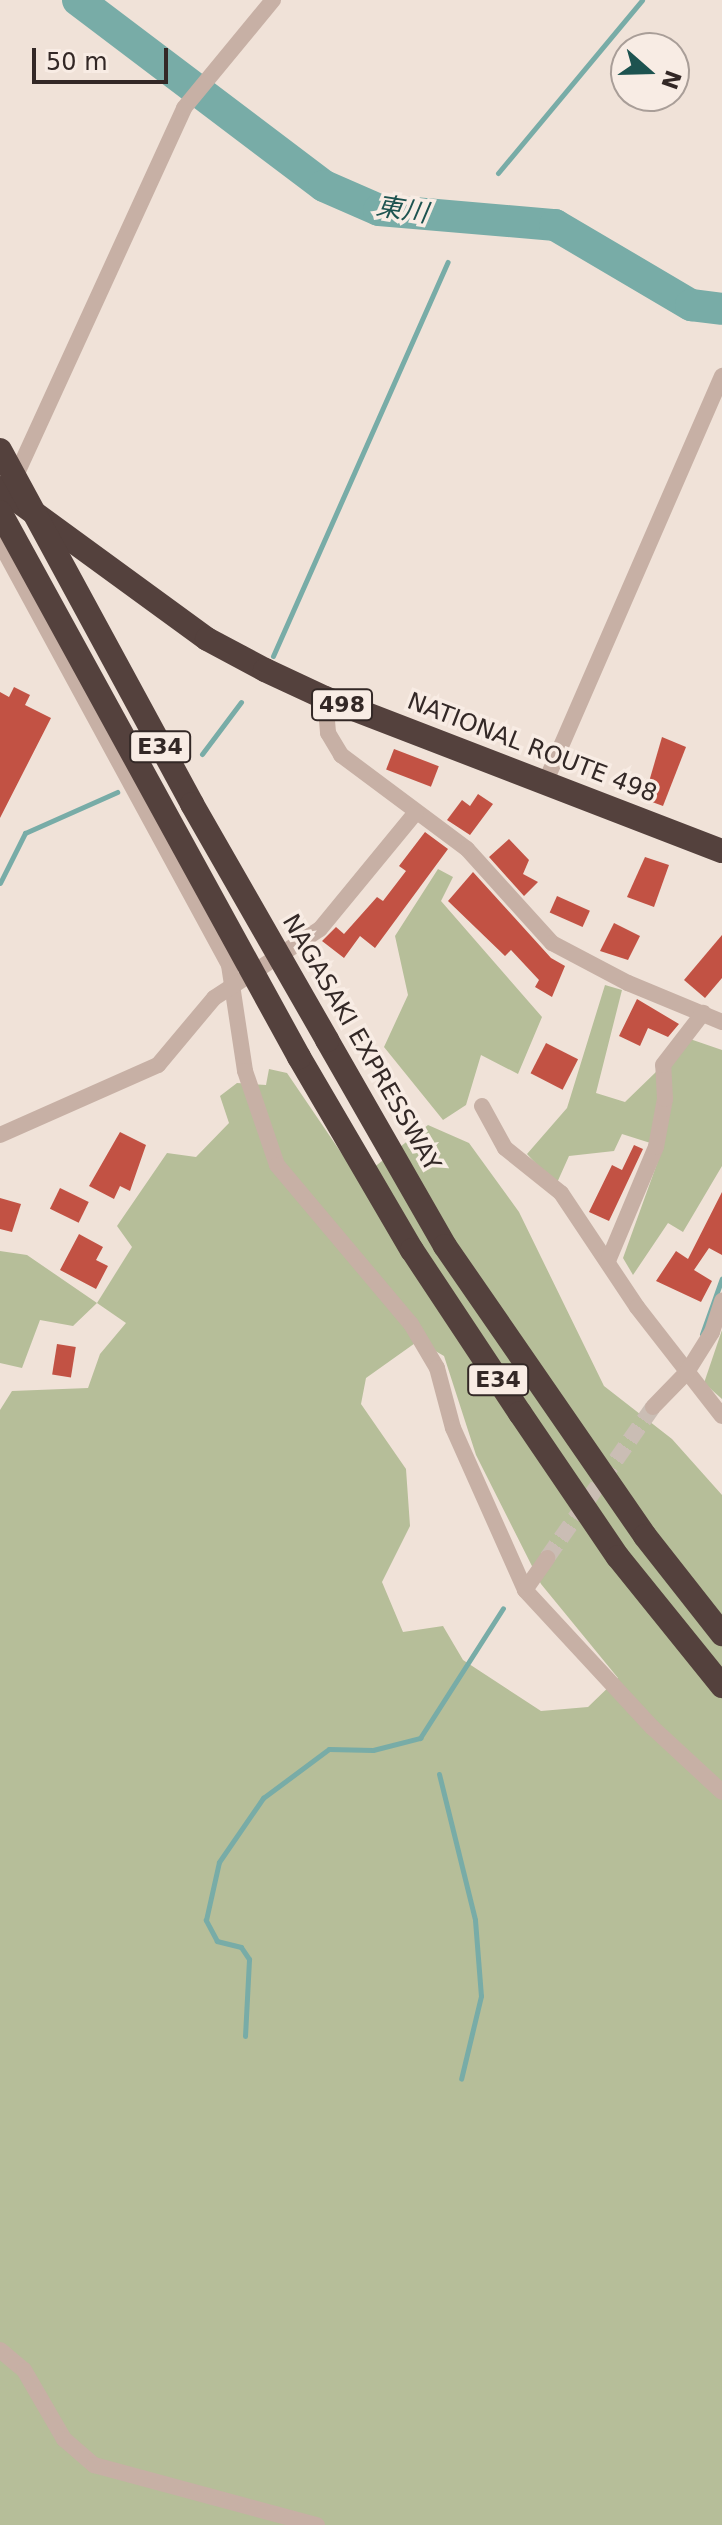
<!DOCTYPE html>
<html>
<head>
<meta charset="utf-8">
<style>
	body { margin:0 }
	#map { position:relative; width:722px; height:2525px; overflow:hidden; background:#f0e2d8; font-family:"DejaVu Sans","Noto Sans JP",sans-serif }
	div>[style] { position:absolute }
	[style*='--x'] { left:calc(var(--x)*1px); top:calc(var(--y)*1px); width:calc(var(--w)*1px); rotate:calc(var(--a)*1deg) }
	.green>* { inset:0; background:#b6be99 }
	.stream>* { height:5px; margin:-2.5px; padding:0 2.5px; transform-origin:2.5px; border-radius:2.5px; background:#78aca7 }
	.river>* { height:32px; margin:-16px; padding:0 16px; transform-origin:16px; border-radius:16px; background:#78aca7 }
	.building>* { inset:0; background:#c25244; transform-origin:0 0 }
	.street-tunnel>* { height:16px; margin-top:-8px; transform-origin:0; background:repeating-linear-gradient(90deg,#cabdb4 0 16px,transparent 0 24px) }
	.street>* { height:16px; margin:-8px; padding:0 8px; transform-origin:8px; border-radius:8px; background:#c7b0a5 }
	.highway>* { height:24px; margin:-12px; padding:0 12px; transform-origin:12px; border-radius:12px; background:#54413d }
	.highway-bridge>* { height:24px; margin:-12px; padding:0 12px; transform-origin:12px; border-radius:12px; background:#54413d }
	span { translate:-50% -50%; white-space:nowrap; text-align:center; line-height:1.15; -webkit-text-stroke:7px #f8ece4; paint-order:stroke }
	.shield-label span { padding:2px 6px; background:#f8ece4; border:2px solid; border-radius:6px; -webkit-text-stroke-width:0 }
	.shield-label { font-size:22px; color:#332826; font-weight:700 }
	.street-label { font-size:24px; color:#332826 }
	.water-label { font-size:26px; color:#1d5350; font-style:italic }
	.north { position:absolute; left:610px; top:32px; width:80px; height:80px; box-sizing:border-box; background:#f8ece4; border:2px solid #a99e98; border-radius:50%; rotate:110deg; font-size:22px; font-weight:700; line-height:32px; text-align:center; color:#332826 }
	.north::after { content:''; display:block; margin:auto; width:28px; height:36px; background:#1d5350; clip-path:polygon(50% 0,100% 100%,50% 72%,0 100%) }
	.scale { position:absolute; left:32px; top:48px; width:136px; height:36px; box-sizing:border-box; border:4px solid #332826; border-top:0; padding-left:10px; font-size:24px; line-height:28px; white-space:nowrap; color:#332826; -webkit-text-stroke:6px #f8ece4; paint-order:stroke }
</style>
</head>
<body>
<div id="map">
	<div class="green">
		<i style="clip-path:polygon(438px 869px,453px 877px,441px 901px,542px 1017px,518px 1074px,481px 1055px,466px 1105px,443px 1120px,384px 1047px,408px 995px,395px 936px)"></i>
		<i style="clip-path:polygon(605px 985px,622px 990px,596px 1093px,625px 1102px,690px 1039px,722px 1050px,722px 1166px,683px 1232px,668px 1223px,633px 1275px,623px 1258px,663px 1147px,622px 1134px,614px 1151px,569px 1156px,556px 1185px,527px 1154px,567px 1108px)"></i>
		<i style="clip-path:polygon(evenodd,269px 1069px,287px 1073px,359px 1179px,428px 1125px,469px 1143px,519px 1212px,604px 1386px,672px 1439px,722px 1495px,722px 2525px,0 2525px,0 1410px,12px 1391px,88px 1388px,100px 1354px,126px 1323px,97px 1303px,73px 1326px,40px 1320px,22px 1368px,0 1363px,0 1251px,27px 1255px,97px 1303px,132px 1247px,117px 1226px,167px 1153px,196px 1157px,229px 1123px,220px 1096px,237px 1083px,266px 1085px,269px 1069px,418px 1341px,444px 1356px,476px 1455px,541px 1584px,618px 1678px,588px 1707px,541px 1711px,463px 1660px,443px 1626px,403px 1632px,382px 1582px,410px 1526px,406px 1469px,361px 1404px,366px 1378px,418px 1341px)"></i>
		<i style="clip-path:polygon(722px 1330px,722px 1399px,704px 1383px)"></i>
	</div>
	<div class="stream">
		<i style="--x:498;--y:173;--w:225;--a:-50.2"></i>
		<i style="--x:273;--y:656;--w:431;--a:-66.1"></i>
		<i style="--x:202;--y:754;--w:65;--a:-53.1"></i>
		<i style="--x:0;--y:883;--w:56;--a:-63.4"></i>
		<i style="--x:25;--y:833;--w:101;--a:-24"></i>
		<i style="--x:702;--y:1334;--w:59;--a:-70.3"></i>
		<i style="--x:439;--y:1774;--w:150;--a:76.1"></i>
		<i style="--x:475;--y:1920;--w:76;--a:85.5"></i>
		<i style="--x:481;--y:1996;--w:85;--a:103.5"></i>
		<i style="--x:245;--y:2036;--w:77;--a:-87"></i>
		<i style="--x:249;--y:1959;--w:14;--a:-124"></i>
		<i style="--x:241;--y:1947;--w:25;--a:-166"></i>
		<i style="--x:217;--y:1941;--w:24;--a:-118"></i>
		<i style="--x:206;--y:1920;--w:59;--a:-77.4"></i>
		<i style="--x:219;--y:1862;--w:78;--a:-55.5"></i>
		<i style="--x:263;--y:1798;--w:82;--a:-36.6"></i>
		<i style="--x:329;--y:1749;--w:44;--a:1.3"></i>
		<i style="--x:373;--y:1750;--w:49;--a:-14.3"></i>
		<i style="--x:420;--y:1738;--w:154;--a:-57.4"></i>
	</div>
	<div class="river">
		<i style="--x:78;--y:0;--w:308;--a:37.1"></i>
		<i style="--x:324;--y:186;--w:60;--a:23.6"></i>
		<i style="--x:379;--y:210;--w:177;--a:4.9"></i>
		<i style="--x:555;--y:225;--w:158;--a:30.5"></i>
		<i style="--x:691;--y:305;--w:31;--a:7"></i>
	</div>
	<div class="building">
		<i style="clip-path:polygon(14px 687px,30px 695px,25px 705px,51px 718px,0 818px,0 692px,9px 697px)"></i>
		<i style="clip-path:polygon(662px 737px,686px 747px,663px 806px,644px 799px)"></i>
		<i style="left:394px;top:749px;width:48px;height:22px;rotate:21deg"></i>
		<i style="clip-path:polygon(478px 794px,493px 804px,470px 835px,447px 820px,462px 800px,470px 806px)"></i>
		<i style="clip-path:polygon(425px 832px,448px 849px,375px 948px,360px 936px,344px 958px,322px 941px,336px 927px,344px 934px,377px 897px,383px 901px,406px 871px,399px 866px)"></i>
		<i style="clip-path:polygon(509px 839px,529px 860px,523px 874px,538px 882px,524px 896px,489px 857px)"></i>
		<i style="clip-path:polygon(645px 857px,669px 865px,654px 907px,627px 897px)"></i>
		<i style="clip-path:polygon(473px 872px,551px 958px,565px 966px,552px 997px,535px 987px,539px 980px,511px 950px,505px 956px,448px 901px)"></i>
		<i style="left:557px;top:896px;width:36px;height:18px;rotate:24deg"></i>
		<i style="clip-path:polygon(614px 923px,640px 936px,628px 960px,600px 951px)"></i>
		<i style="clip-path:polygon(722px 935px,722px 978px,705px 998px,684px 980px)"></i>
		<i style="clip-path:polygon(637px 999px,679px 1024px,668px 1037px,648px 1028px,640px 1046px,619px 1036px)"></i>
		<i style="left:546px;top:1043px;width:36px;height:34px;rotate:27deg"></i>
		<i style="clip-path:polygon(120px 1132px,146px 1145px,130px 1191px,120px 1186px,114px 1199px,89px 1186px)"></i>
		<i style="clip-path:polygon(634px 1145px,643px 1149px,609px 1221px,589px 1212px,612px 1165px,622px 1170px)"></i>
		<i style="left:60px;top:1188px;width:32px;height:23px;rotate:26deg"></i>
		<i style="clip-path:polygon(722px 1192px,722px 1255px,709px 1248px,694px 1270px,712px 1281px,701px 1302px,656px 1281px,676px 1251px,688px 1259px)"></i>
		<i style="clip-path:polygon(0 1198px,21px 1204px,12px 1232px,0 1229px)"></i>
		<i style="clip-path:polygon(79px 1234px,103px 1247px,96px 1260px,108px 1266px,96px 1289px,60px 1270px)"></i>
		<i style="left:57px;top:1344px;width:19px;height:31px;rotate:9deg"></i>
	</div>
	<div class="street-tunnel">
		<i style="--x:547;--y:1558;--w:184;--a:-54.9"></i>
	</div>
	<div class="street">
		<i style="--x:13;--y:482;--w:411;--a:-65.4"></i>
		<i style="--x:184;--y:108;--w:140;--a:-50.5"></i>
		<i style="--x:0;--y:543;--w:480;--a:61.5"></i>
		<i style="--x:229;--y:965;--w:107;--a:81.4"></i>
		<i style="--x:245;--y:1071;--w:99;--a:71.2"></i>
		<i style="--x:277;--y:1165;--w:208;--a:49.9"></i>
		<i style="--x:411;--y:1324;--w:51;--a:59.4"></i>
		<i style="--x:437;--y:1368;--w:62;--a:75.1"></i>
		<i style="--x:453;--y:1428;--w:177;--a:66"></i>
		<i style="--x:525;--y:1590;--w:188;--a:47.2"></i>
		<i style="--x:653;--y:1728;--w:94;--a:42.8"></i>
		<i style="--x:325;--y:698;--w:35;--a:85"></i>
		<i style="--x:328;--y:733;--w:26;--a:59"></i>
		<i style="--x:341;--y:755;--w:157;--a:36.7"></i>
		<i style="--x:467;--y:849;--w:127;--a:47.9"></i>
		<i style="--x:552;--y:943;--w:86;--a:27.8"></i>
		<i style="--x:628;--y:983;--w:102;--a:22.5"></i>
		<i style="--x:545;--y:783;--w:444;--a:-66.5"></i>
		<i style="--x:482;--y:1106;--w:48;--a:61.3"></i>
		<i style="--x:505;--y:1148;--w:72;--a:38.8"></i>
		<i style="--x:561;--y:1193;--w:137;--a:56.3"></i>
		<i style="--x:637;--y:1307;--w:138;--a:52.1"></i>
		<i style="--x:0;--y:1135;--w:173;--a:-23.9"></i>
		<i style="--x:158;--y:1065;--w:87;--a:-50.1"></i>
		<i style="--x:214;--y:998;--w:126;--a:-33.1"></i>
		<i style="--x:320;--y:929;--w:151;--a:-50.6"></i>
		<i style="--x:608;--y:1261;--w:124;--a:-67.2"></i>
		<i style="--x:656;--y:1147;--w:49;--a:-79.4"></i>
		<i style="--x:665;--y:1099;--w:34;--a:-93"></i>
		<i style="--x:663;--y:1065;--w:66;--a:-52.4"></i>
		<i style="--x:653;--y:1407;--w:49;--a:-45.8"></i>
		<i style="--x:687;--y:1372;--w:47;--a:-58"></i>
		<i style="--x:712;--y:1332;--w:33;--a:-72"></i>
		<i style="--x:525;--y:1590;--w:39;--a:-55"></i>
		<i style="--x:0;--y:2350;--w:31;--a:40"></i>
		<i style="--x:24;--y:2370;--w:80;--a:59.9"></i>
		<i style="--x:64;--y:2439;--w:40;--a:41"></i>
		<i style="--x:94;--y:2465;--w:231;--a:15.1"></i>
	</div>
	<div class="highway">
		<i style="--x:0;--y:488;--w:256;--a:36.1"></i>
		<i style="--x:207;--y:639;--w:66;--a:28.1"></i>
		<i style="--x:265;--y:670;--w:66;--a:25"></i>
		<i style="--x:325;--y:698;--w:425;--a:21.1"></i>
		<i style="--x:327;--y:1040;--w:237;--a:60.2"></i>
		<i style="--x:445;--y:1246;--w:352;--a:55.4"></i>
		<i style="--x:645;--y:1536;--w:125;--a:51.8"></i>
		<i style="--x:299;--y:1057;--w:224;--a:59.7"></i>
		<i style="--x:412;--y:1250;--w:196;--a:56.5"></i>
		<i style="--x:520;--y:1413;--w:174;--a:55.8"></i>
		<i style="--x:618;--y:1557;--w:166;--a:51.1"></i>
	</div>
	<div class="highway-bridge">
		<i style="--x:0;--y:450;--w:403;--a:61.5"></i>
		<i style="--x:192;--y:804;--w:272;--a:60.2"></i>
		<i style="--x:0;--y:512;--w:622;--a:61.25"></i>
	</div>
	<div class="shield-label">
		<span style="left:342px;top:705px">498</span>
		<span style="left:160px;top:747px">E34</span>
		<span style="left:498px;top:1380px">E34</span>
	</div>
	<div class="street-label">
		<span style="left:532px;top:748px;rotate:21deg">NATIONAL ROUTE 498</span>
		<span style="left:361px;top:1043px;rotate:60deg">NAGASAKI EXPRESSWAY</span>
	</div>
	<div class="water-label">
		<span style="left:402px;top:210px;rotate:9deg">東川</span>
	</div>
	<div class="north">N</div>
	<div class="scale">50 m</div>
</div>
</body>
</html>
